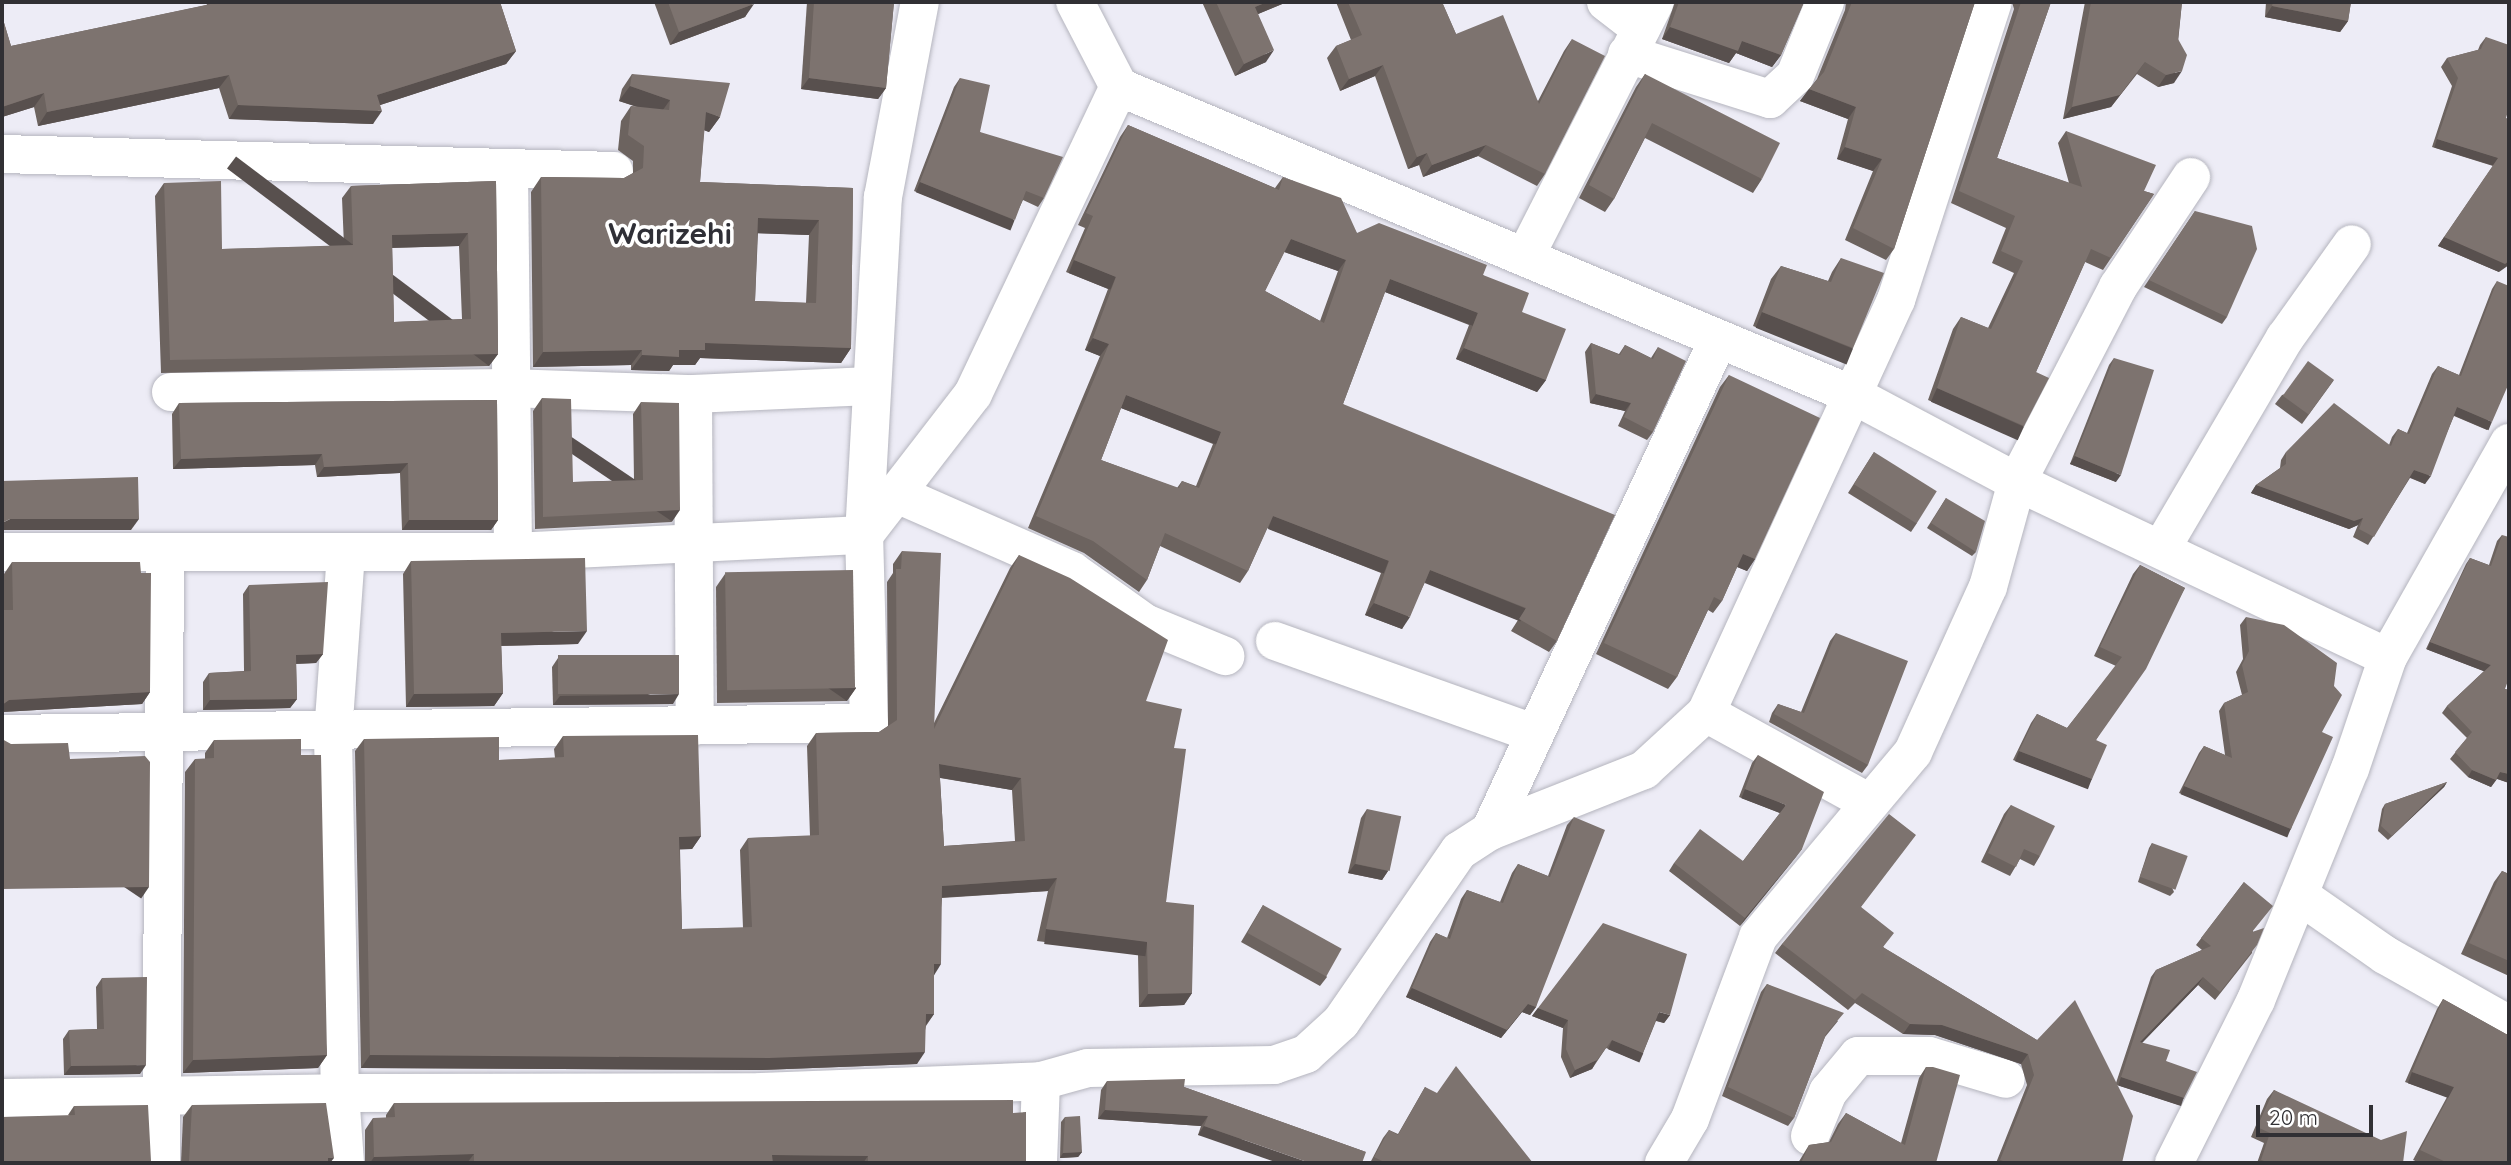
<!DOCTYPE html>
<html>
<head>
<meta charset="utf-8">
<style>
	body { margin:0 }
	#map { position:relative; width:2511px; height:1165px; overflow:hidden; background:#edecf6; font-family:Quicksand,sans-serif }
	div>[style] { position:absolute }
	[style*='--x'] { left:calc(var(--x)*1px); top:calc(var(--y)*1px); width:calc(var(--w)*1px); rotate:calc(var(--a)*1deg) }
	.roads { filter:drop-shadow(0 0 2px #b5b5be) drop-shadow(0 0 2px #b5b5be) }
	.minor>* { height:38px; margin:-19px; padding:0 19px; transform-origin:19px; border-radius:19px; background:#fff }
	.wall>* { inset:0; background:#6c635f }
	.shaded-wall>* { inset:0; background:#58504e; transform-origin:0 0 }
	.building>* { inset:0; background:#7d736f; transform-origin:0 0 }
	span { translate:-50% -50%; white-space:nowrap; text-align:center; line-height:1.15; -webkit-text-stroke:7px #fff; paint-order:stroke }
	.district-label { font-size:30px; color:#2f2f36; font-weight:700 }
	.frame { position:absolute; inset:0; border:4px solid #313034; pointer-events:none }
	.scale { position:absolute; left:2256px; top:1105px; width:117px; height:32px; box-sizing:border-box; border:4px solid #313034; border-top:0; padding-left:9px; font-size:21px; line-height:24px; white-space:nowrap; color:#313034; -webkit-text-stroke:5px #fff; paint-order:stroke }
</style>
</head>
<body>
<div id="map">
	<div class="roads">
		<div class="minor">
			<i style="--x:1075;--y:2;--w:96;--a:62.6"></i>
			<i style="--x:1119;--y:87;--w:798;--a:22.77"></i>
			<i style="--x:1855;--y:396;--w:183;--a:28"></i>
			<i style="--x:2017;--y:482;--w:410;--a:25.3"></i>
			<i style="--x:1606;--y:2;--w:44;--a:37.6"></i>
			<i style="--x:1627;--y:54;--w:150;--a:17.5"></i>
			<i style="--x:1770;--y:99;--w:34;--a:-43"></i>
			<i style="--x:1795;--y:76;--w:80;--a:-67.9"></i>
			<i style="--x:2;--y:154;--w:612;--a:1.59"></i>
			<i style="--x:509;--y:168;--w:384;--a:89.4"></i>
			<i style="--x:1525;--y:257;--w:286;--a:-63"></i>
			<i style="--x:171;--y:392;--w:337;--a:-0.7"></i>
			<i style="--x:508;--y:388;--w:185;--a:1.9"></i>
			<i style="--x:693;--y:394;--w:177;--a:-2.6"></i>
			<i style="--x:693;--y:394;--w:332;--a:89.7"></i>
			<i style="--x:897;--y:494;--w:191;--a:23.7"></i>
			<i style="--x:1072;--y:571;--w:90;--a:35.5"></i>
			<i style="--x:1145;--y:623;--w:87;--a:22.4"></i>
			<i style="--x:2161;--y:549;--w:245;--a:-59.6"></i>
			<i style="--x:2285;--y:338;--w:115;--a:-54.5"></i>
			<i style="--x:2;--y:552;--w:511;--a:0"></i>
			<i style="--x:513;--y:552;--w:351;--a:-2.8"></i>
			<i style="--x:864;--y:535;--w:178;--a:-52.3"></i>
			<i style="--x:973;--y:394;--w:340;--a:-64.6"></i>
			<i style="--x:346;--y:553;--w:181;--a:94.1"></i>
			<i style="--x:333;--y:734;--w:359;--a:88.9"></i>
			<i style="--x:340;--y:1093;--w:421;--a:-0.1"></i>
			<i style="--x:761;--y:1092;--w:280;--a:-2.2"></i>
			<i style="--x:1041;--y:1081;--w:49;--a:-15.5"></i>
			<i style="--x:1088;--y:1068;--w:186;--a:-0.9"></i>
			<i style="--x:1274;--y:1065;--w:34;--a:-19"></i>
			<i style="--x:1306;--y:1054;--w:47;--a:-42.4"></i>
			<i style="--x:1341;--y:1022;--w:208;--a:-55.4"></i>
			<i style="--x:1459;--y:851;--w:37;--a:-33"></i>
			<i style="--x:1490;--y:831;--w:166;--a:-21.6"></i>
			<i style="--x:1644;--y:770;--w:84;--a:-42.6"></i>
			<i style="--x:1706;--y:713;--w:455;--a:-65.3"></i>
			<i style="--x:1896;--y:300;--w:313;--a:-72"></i>
			<i style="--x:1275;--y:641;--w:274;--a:19.6"></i>
			<i style="--x:1706;--y:713;--w:185;--a:28.8"></i>
			<i style="--x:2;--y:734;--w:867;--a:-0.73"></i>
			<i style="--x:869;--y:723;--w:188;--a:-91.5"></i>
			<i style="--x:864;--y:535;--w:339;--a:-86.8"></i>
			<i style="--x:883;--y:197;--w:198;--a:-79.3"></i>
			<i style="--x:1490;--y:831;--w:541;--a:-65.09"></i>
			<i style="--x:2299;--y:895;--w:105;--a:34.9"></i>
			<i style="--x:2385;--y:955;--w:142;--a:29.4"></i>
			<i style="--x:2;--y:1098;--w:338;--a:-0.8"></i>
			<i style="--x:340;--y:1093;--w:70;--a:85.9"></i>
			<i style="--x:1810;--y:1136;--w:48;--a:-67.8"></i>
			<i style="--x:1828;--y:1092;--w:47;--a:-50.2"></i>
			<i style="--x:1858;--y:1056;--w:71;--a:0"></i>
			<i style="--x:1929;--y:1056;--w:80;--a:16.6"></i>
			<i style="--x:161;--y:1163;--w:611;--a:-89.62"></i>
			<i style="--x:1038;--y:1163;--w:82;--a:-87.9"></i>
			<i style="--x:1664;--y:1163;--w:51;--a:-59.4"></i>
			<i style="--x:1690;--y:1119;--w:194;--a:-69.5"></i>
			<i style="--x:1758;--y:937;--w:241;--a:-50"></i>
			<i style="--x:1913;--y:752;--w:181;--a:-65.6"></i>
			<i style="--x:1988;--y:587;--w:109;--a:-74.6"></i>
			<i style="--x:2017;--y:482;--w:220;--a:-62.6"></i>
			<i style="--x:2118;--y:287;--w:132;--a:-56.4"></i>
			<i style="--x:2174;--y:1163;--w:182;--a:-63.3"></i>
			<i style="--x:2256;--y:1000;--w:249;--a:-67.9"></i>
			<i style="--x:2350;--y:769;--w:118;--a:-71.3"></i>
			<i style="--x:2388;--y:657;--w:246;--a:-60.5"></i>
		</div>
	</div>
	<div class="wall">
		<i style="clip-path:polygon(206px 2px,500px 2px,516px 51px,506px 64px,380px 105px,373px 124px,229px 119px,219px 88px,38px 126px,34px 107px,2px 117px,2px 16px,11px 46px,207px 5px)"></i>
		<i style="clip-path:polygon(654px 2px,753px 2px,745px 17px,670px 45px)"></i>
		<i style="clip-path:polygon(807px 2px,894px 2px,886px 88px,878px 99px,801px 89px)"></i>
		<i style="clip-path:polygon(1202px 2px,1287px 2px,1258px 14px,1266px 62px,1235px 76px)"></i>
		<i style="clip-path:polygon(1336px 2px,1442px 2px,1456px 34px,1538px 101px,1564px 51px,1572px 39px,1545px 174px,1537px 186px,1478px 156px,1423px 177px,1419px 165px,1408px 169px,1375px 76px,1340px 91px,1327px 58px,1336px 46px,1351px 40px)"></i>
		<i style="clip-path:polygon(1675px 2px,1804px 2px,1781px 55px,1772px 67px,1736px 53px,1729px 63px,1662px 39px)"></i>
		<i style="clip-path:polygon(1846px 2px,1975px 2px,1894px 249px,1886px 260px,1845px 240px,1873px 171px,1837px 159px,1848px 119px,1800px 101px,1817px 79px,1845px 10px)"></i>
		<i style="clip-path:polygon(2012px 2px,2051px 2px,1997px 158px,2069px 183px,2058px 143px,2066px 131px,2144px 191px,2154px 194px,2103px 270px,2085px 262px,2036px 372px,2024px 426px,2015px 438px,1928px 400px,1953px 329px,1961px 317px,1988px 328px,2014px 273px,1992px 263px,2006px 228px,1951px 203px,2014px 9px)"></i>
		<i style="clip-path:polygon(2085px 2px,2182px 2px,2174px 83px,2158px 87px,2137px 74px,2111px 107px,2063px 119px)"></i>
		<i style="clip-path:polygon(2266px 2px,2351px 2px,2348px 21px,2340px 32px,2265px 17px)"></i>
		<i style="clip-path:polygon(2486px 37px,2506px 118px,2499px 272px,2438px 246px,2493px 166px,2432px 147px,2452px 86px,2441px 67px,2447px 58px,2478px 50px,2480px 45px)"></i>
		<i style="clip-path:polygon(evenodd,632px 74px,720px 117px,709px 132px,704px 130px,700px 182px,853px 188px,851px 348px,841px 363px,700px 358px,695px 365px,673px 365px,669px 371px,631px 370px,631px 365px,533px 367px,531px 192px,541px 177px,624px 178px,633px 173px,633px 161px,618px 150px,621px 121px,631px 106px,637px 107px,619px 101px,622px 89px,632px 74px,758px 233px,809px 235px,806px 303px,755px 301px,758px 233px)"></i>
		<i style="clip-path:polygon(1645px 74px,1762px 179px,1753px 193px,1645px 138px,1614px 199px,1605px 212px,1579px 198px,1636px 87px)"></i>
		<i style="clip-path:polygon(960px 78px,980px 132px,1044px 198px,1038px 207px,1023px 200px,1009px 229px,914px 191px,954px 87px)"></i>
		<i style="clip-path:polygon(evenodd,1128px 125px,1275px 188px,1283px 177px,1357px 233px,1483px 275px,1522px 312px,1546px 380px,1537px 392px,1456px 359px,1469px 325px,1385px 292px,1343px 404px,1557px 641px,1549px 652px,1511px 631px,1518px 620px,1425px 582px,1402px 629px,1365px 615px,1381px 573px,1267px 528px,1248px 571px,1240px 583px,1160px 546px,1147px 580px,1139px 592px,1084px 553px,1028px 528px,1100px 356px,1085px 350px,1108px 289px,1066px 272px,1085px 228px,1078px 225px,1120px 137px,1128px 125px,1284px 252px,1338px 271px,1320px 321px,1265px 291px,1284px 252px,1128px 125px,1121px 408px,1213px 444px,1196px 486px,1182px 481px,1177px 488px,1101px 460px,1121px 408px)"></i>
		<i style="clip-path:polygon(evenodd,496px 181px,498px 354px,489px 366px,161px 373px,155px 196px,164px 183px,222px 249px,344px 246px,342px 198px,351px 186px,496px 181px,459px 246px,462px 319px,394px 322px,392px 248px,459px 246px)"></i>
		<i style="clip-path:polygon(2195px 211px,2227px 317px,2222px 324px,2144px 287px)"></i>
		<i style="clip-path:polygon(1841px 258px,1853px 348px,1844px 361px,1753px 326px,1771px 279px,1781px 266px,1828px 281px,1832px 272px)"></i>
		<i style="clip-path:polygon(2497px 281px,2487px 430px,2454px 416px,2425px 484px,2410px 478px,2368px 545px,2353px 537px,2358px 525px,2349px 529px,2251px 493px,2256px 485px,2280px 468px,2281px 460px,2286px 452px,2389px 445px,2392px 437px,2398px 429px,2407px 433px,2432px 374px,2438px 366px,2459px 375px,2492px 289px)"></i>
		<i style="clip-path:polygon(1591px 343px,1619px 354px,1625px 345px,1651px 358px,1658px 347px,1653px 432px,1647px 440px,1618px 426px,1625px 411px,1590px 403px,1585px 352px)"></i>
		<i style="clip-path:polygon(2114px 358px,2116px 482px,2070px 464px,2109px 365px)"></i>
		<i style="clip-path:polygon(1729px 375px,1755px 559px,1747px 571px,1737px 567px,1722px 601px,1713px 613px,1708px 610px,1677px 677px,1668px 689px,1596px 654px,1720px 387px)"></i>
		<i style="clip-path:polygon(2334px 380px,2302px 424px,2275px 404px,2282px 395px)"></i>
		<i style="clip-path:polygon(542px 398px,573px 482px,634px 480px,633px 414px,641px 402px,672px 522px,535px 529px,533px 411px)"></i>
		<i style="clip-path:polygon(497px 400px,498px 520px,491px 530px,402px 530px,400px 473px,317px 477px,315px 465px,173px 469px,172px 414px,179px 403px)"></i>
		<i style="clip-path:polygon(1874px 452px,1917px 523px,1911px 532px,1848px 493px)"></i>
		<i style="clip-path:polygon(1946px 498px,1976px 552px,1972px 556px,1927px 528px)"></i>
		<i style="clip-path:polygon(2502px 535px,2505px 689px,2509px 690px,2509px 783px,2497px 779px,2491px 787px,2468px 777px,2450px 759px,2467px 738px,2442px 713px,2447px 706px,2484px 671px,2426px 649px,2466px 564px,2470px 558px,2489px 565px,2497px 541px)"></i>
		<i style="clip-path:polygon(evenodd,902px 551px,934px 723px,1010px 568px,1019px 555px,1146px 701px,1174px 748px,1166px 902px,1192px 993px,1184px 1005px,1139px 1007px,1138px 954px,1037px 941px,1048px 891px,942px 898px,934px 975px,934px 1014px,926px 1026px,917px 1064px,761px 1070px,361px 1068px,355px 751px,364px 739px,499px 760px,555px 758px,554px 749px,563px 736px,701px 836px,692px 849px,680px 849px,682px 929px,743px 928px,740px 850px,748px 838px,810px 836px,807px 746px,816px 733px,879px 732px,888px 726px,887px 582px,893px 573px,893px 564px,902px 551px,940px 778px,1012px 790px,1015px 841px,944px 846px,940px 778px)"></i>
		<i style="clip-path:polygon(411px 561px,578px 644px,501px 646px,503px 693px,494px 706px,406px 707px,403px 574px)"></i>
		<i style="clip-path:polygon(12px 562px,150px 692px,142px 704px,2px 712px,2px 610px,4px 610px,4px 574px)"></i>
		<i style="clip-path:polygon(2140px 565px,2185px 588px,2096px 740px,2092px 779px,2086px 788px,2013px 760px,2031px 723px,2037px 714px,2067px 728px,2116px 666px,2094px 656px,2133px 574px)"></i>
		<i style="clip-path:polygon(725px 574px,856px 688px,847px 701px,717px 703px,716px 587px)"></i>
		<i style="clip-path:polygon(249px 585px,323px 654px,316px 663px,296px 664px,297px 699px,290px 708px,203px 710px,203px 682px,209px 673px,244px 671px,243px 594px)"></i>
		<i style="clip-path:polygon(2246px 617px,2322px 732px,2291px 829px,2286px 836px,2179px 793px,2199px 753px,2204px 746px,2225px 755px,2219px 711px,2224px 703px,2242px 695px,2236px 672px,2243px 659px,2240px 625px)"></i>
		<i style="clip-path:polygon(1836px 633px,1868px 765px,1862px 773px,1769px 722px,1772px 713px,1778px 704px,1801px 712px,1830px 641px)"></i>
		<i style="clip-path:polygon(558px 658px,673px 704px,553px 705px,552px 667px)"></i>
		<i style="clip-path:polygon(214px 740px,301px 755px,327px 1055px,318px 1068px,183px 1073px,185px 772px,195px 759px,205px 759px,205px 753px)"></i>
		<i style="clip-path:polygon(1758px 755px,1802px 849px,1740px 926px,1669px 871px,1674px 863px,1743px 861px,1780px 813px,1739px 797px,1752px 763px)"></i>
		<i style="clip-path:polygon(2447px 782px,2444px 787px,2388px 840px,2378px 831px,2382px 809px,2385px 804px)"></i>
		<i style="clip-path:polygon(2011px 805px,2040px 856px,2034px 866px,2020px 859px,2010px 876px,1981px 862px,2004px 814px)"></i>
		<i style="clip-path:polygon(1367px 809px,1388px 871px,1382px 880px,1348px 873px,1361px 818px)"></i>
		<i style="clip-path:polygon(1574px 817px,1536px 1007px,1530px 1015px,1522px 1012px,1501px 1038px,1406px 997px,1430px 942px,1436px 933px,1447px 938px,1461px 899px,1467px 890px,1500px 902px,1512px 873px,1518px 864px,1548px 876px,1567px 825px)"></i>
		<i style="clip-path:polygon(2152px 843px,2174px 892px,2170px 896px,2138px 882px,2149px 848px)"></i>
		<i style="clip-path:polygon(2502px 871px,2509px 874px,2509px 976px,2461px 954px,2494px 882px)"></i>
		<i style="clip-path:polygon(2244px 882px,2253px 932px,2252px 953px,2215px 1000px,2198px 985px,2142px 1043px,2166px 1061px,2184px 1098px,2179px 1105px,2117px 1085px,2122px 1163px,1996px 1163px,2027px 1085px,2021px 1064px,1935px 1035px,1903px 1034px,1855px 1003px,1848px 1010px,1775px 953px,1782px 944px,1861px 907px,1884px 948px,2037px 1040px,2116px 1083px,2151px 977px,2156px 970px,2202px 950px,2196px 945px)"></i>
		<i style="clip-path:polygon(1263px 905px,1327px 977px,1320px 986px,1241px 942px)"></i>
		<i style="clip-path:polygon(102px 978px,140px 1074px,64px 1075px,63px 1039px,69px 1030px,97px 1029px,96px 987px)"></i>
		<i style="clip-path:polygon(1767px 984px,1838px 1021px,1825px 1037px,1794px 1118px,1788px 1126px,1722px 1096px,1761px 992px)"></i>
		<i style="clip-path:polygon(2443px 999px,2506px 1034px,2509px 1163px,2420px 1163px,2413px 1160px,2447px 1097px,2405px 1082px,2437px 1009px)"></i>
		<i style="clip-path:polygon(1538px 1008px,1670px 1015px,1664px 1023px,1656px 1021px,1643px 1053px,1637px 1061px,1606px 1048px,1592px 1069px,1570px 1078px,1561px 1057px,1563px 1028px,1532px 1016px)"></i>
		<i style="clip-path:polygon(1926px 1067px,1936px 1163px,1798px 1163px,1809px 1145px,1829px 1142px,1838px 1124px,1846px 1113px,1901px 1143px,1919px 1078px)"></i>
		<i style="clip-path:polygon(1107px 1081px,1184px 1087px,1366px 1152px,1198px 1135px,1201px 1126px,1098px 1119px,1101px 1090px)"></i>
		<i style="clip-path:polygon(1425px 1087px,1533px 1163px,1370px 1163px,1383px 1138px,1389px 1130px,1398px 1134px)"></i>
		<i style="clip-path:polygon(2274px 1090px,2403px 1163px,2257px 1163px,2264px 1143px,2251px 1137px,2267px 1099px)"></i>
		<i style="clip-path:polygon(394px 1103px,1013px 1113px,1026px 1163px,365px 1163px,365px 1130px,373px 1118px,386px 1118px,386px 1115px)"></i>
		<i style="clip-path:polygon(192px 1105px,330px 1163px,181px 1163px,183px 1117px)"></i>
		<i style="clip-path:polygon(74px 1106px,151px 1161px,68px 1115px)"></i>
		<i style="clip-path:polygon(1065px 1117px,1082px 1152px,1078px 1157px,1060px 1158px,1061px 1122px)"></i>
	</div>
	<div class="shaded-wall">
		<i style="clip-path:polygon(1267px 2px,1287px 2px,1246px 19px,1255px 7px)"></i>
		<i style="clip-path:polygon(754px 4px,745px 17px,670px 45px,679px 32px)"></i>
		<i style="clip-path:polygon(2272px 6px,2348px 21px,2340px 32px,2265px 17px)"></i>
		<i style="clip-path:polygon(1670px 27px,1742px 41px,1781px 55px,1772px 67px,1736px 53px,1729px 63px,1662px 39px)"></i>
		<i style="clip-path:polygon(1274px 50px,1266px 62px,1235px 76px,1244px 64px)"></i>
		<i style="clip-path:polygon(516px 51px,506px 64px,368px 109px,377px 95px)"></i>
		<i style="clip-path:polygon(2145px 62px,2111px 107px,2063px 119px,2072px 107px)"></i>
		<i style="clip-path:polygon(1383px 65px,1375px 76px,1340px 91px,1349px 79px)"></i>
		<i style="clip-path:polygon(2182px 71px,2174px 83px,2158px 87px,2166px 75px)"></i>
		<i style="clip-path:polygon(229px 75px,219px 88px,38px 126px,47px 112px)"></i>
		<i style="clip-path:polygon(809px 78px,886px 88px,878px 99px,801px 89px)"></i>
		<i style="clip-path:polygon(630px 86px,670px 100px,660px 114px,619px 101px)"></i>
		<i style="clip-path:polygon(1809px 89px,1856px 107px,1848px 119px,1800px 101px)"></i>
		<i style="clip-path:polygon(44px 93px,34px 107px,2px 117px,2px 107px)"></i>
		<i style="clip-path:polygon(238px 105px,382px 111px,373px 124px,229px 119px)"></i>
		<i style="clip-path:polygon(706px 112px,720px 117px,709px 132px,695px 127px)"></i>
		<i style="left:2437px;top:139px;width:64px;height:9px;rotate:17deg"></i>
		<i style="clip-path:polygon(1486px 145px,1478px 156px,1423px 177px,1432px 165px)"></i>
		<i style="clip-path:polygon(1845px 147px,1882px 159px,1873px 171px,1837px 159px)"></i>
		<i style="clip-path:polygon(1427px 153px,1419px 165px,1408px 169px,1417px 157px)"></i>
		<i style="left:920px;top:182px;width:102px;height:11px;rotate:22deg"></i>
		<i style="clip-path:polygon(758px 218px,819px 220px,809px 235px,748px 233px)"></i>
		<i style="clip-path:polygon(468px 233px,459px 246px,383px 248px,392px 235px)"></i>
		<i style="clip-path:polygon(2444px 237px,2509px 261px,2509px 265px,2499px 272px,2438px 246px)"></i>
		<i style="clip-path:polygon(1291px 239px,1346px 260px,1338px 271px,1282px 251px)"></i>
		<i style="left:1074px;top:260px;width:45px;height:14px;rotate:22deg"></i>
		<i style="left:1390px;top:279px;width:94px;height:14px;rotate:21deg"></i>
		<i style="left:1762px;top:312px;width:98px;height:17px;rotate:22deg"></i>
		<i style="clip-path:polygon(1093px 338px,1109px 344px,1100px 356px,1085px 350px)"></i>
		<i style="clip-path:polygon(705px 343px,851px 348px,841px 363px,700px 358px,695px 365px,673px 365px,669px 371px,631px 370px,642px 355px,679px 350px)"></i>
		<i style="clip-path:polygon(1464px 348px,1546px 380px,1537px 392px,1456px 359px)"></i>
		<i style="clip-path:polygon(642px 350px,631px 365px,533px 367px,543px 352px)"></i>
		<i style="left:498px;top:354px;width:15px;height:328px;rotate:127deg"></i>
		<i style="left:1937px;top:388px;width:95px;height:15px;rotate:24deg"></i>
		<i style="clip-path:polygon(1596px 394px,1631px 403px,1625px 411px,1590px 403px)"></i>
		<i style="left:1126px;top:395px;width:102px;height:14px;rotate:21deg"></i>
		<i style="left:2457px;top:407px;width:38px;height:9px;rotate:23deg"></i>
		<i style="clip-path:polygon(322px 454px,315px 465px,173px 469px,181px 459px)"></i>
		<i style="clip-path:polygon(2075px 456px,2121px 475px,2116px 482px,2070px 464px)"></i>
		<i style="clip-path:polygon(408px 463px,400px 473px,317px 477px,324px 467px)"></i>
		<i style="clip-path:polygon(2414px 470px,2431px 476px,2425px 484px,2409px 477px)"></i>
		<i style="clip-path:polygon(2256px 485px,2363px 518px,2358px 525px,2349px 529px,2251px 493px)"></i>
		<i style="left:680px;top:510px;width:14px;height:137px;rotate:124deg"></i>
		<i style="left:1273px;top:516px;width:124px;height:14px;rotate:21deg"></i>
		<i style="clip-path:polygon(10px 519px,139px 519px,131px 530px,2px 530px,2px 523px)"></i>
		<i style="clip-path:polygon(409px 520px,498px 520px,491px 530px,402px 530px)"></i>
		<i style="clip-path:polygon(1743px 554px,1755px 559px,1747px 571px,1735px 566px)"></i>
		<i style="left:1430px;top:570px;width:103px;height:14px;rotate:22deg"></i>
		<i style="clip-path:polygon(1374px 603px,1410px 617px,1402px 629px,1365px 615px)"></i>
		<i style="clip-path:polygon(587px 631px,578px 644px,492px 646px,501px 633px)"></i>
		<i style="left:2430px;top:642px;width:65px;height:8px;rotate:21deg"></i>
		<i style="clip-path:polygon(323px 654px,316px 663px,289px 664px,296px 655px)"></i>
		<i style="left:856px;top:688px;width:16px;height:130px;rotate:125deg"></i>
		<i style="clip-path:polygon(150px 692px,142px 704px,2px 712px,2px 705px,9px 700px)"></i>
		<i style="clip-path:polygon(503px 693px,494px 706px,406px 707px,414px 694px)"></i>
		<i style="clip-path:polygon(679px 694px,673px 704px,553px 705px,560px 696px)"></i>
		<i style="clip-path:polygon(297px 699px,290px 708px,203px 710px,210px 700px)"></i>
		<i style="left:2019px;top:751px;width:78px;height:11px;rotate:21deg"></i>
		<i style="clip-path:polygon(939px 764px,1021px 778px,1012px 790px,930px 776px)"></i>
		<i style="clip-path:polygon(2472px 770px,2496px 780px,2491px 787px,2468px 777px)"></i>
		<i style="clip-path:polygon(2500px 772px,2509px 774px,2509px 783px,2495px 778px)"></i>
		<i style="clip-path:polygon(2447px 782px,2444px 787px,2388px 840px,2392px 836px)"></i>
		<i style="left:2184px;top:786px;width:115px;height:9px;rotate:22deg"></i>
		<i style="left:1745px;top:789px;width:44px;height:10px;rotate:21deg"></i>
		<i style="clip-path:polygon(701px 836px,692px 849px,670px 850px,679px 837px)"></i>
		<i style="clip-path:polygon(1802px 849px,1796px 857px,1740px 926px,1745px 918px)"></i>
		<i style="clip-path:polygon(1355px 864px,1388px 871px,1382px 880px,1348px 873px)"></i>
		<i style="clip-path:polygon(1057px 878px,1048px 891px,933px 898px,942px 886px)"></i>
		<i style="left:149px;top:887px;width:14px;height:147px;rotate:124deg"></i>
		<i style="left:1046px;top:929px;width:102px;height:15px;rotate:7deg"></i>
		<i style="clip-path:polygon(934px 964px,941px 964px,933px 977px)"></i>
		<i style="clip-path:polygon(2203px 977px,2198px 985px,2135px 1050px,2140px 1042px)"></i>
		<i style="clip-path:polygon(1412px 988px,1528px 1004px,1536px 1007px,1530px 1015px,1522px 1012px,1501px 1038px,1406px 997px)"></i>
		<i style="clip-path:polygon(1192px 993px,1184px 1005px,1139px 1007px,1148px 994px)"></i>
		<i style="clip-path:polygon(1538px 1008px,1568px 1020px,1563px 1028px,1532px 1016px)"></i>
		<i style="clip-path:polygon(1659px 1012px,1670px 1015px,1664px 1023px,1654px 1020px)"></i>
		<i style="clip-path:polygon(926px 1014px,934px 1014px,925px 1026px)"></i>
		<i style="clip-path:polygon(1910px 1024px,1942px 1025px,2028px 1054px,2021px 1064px,1935px 1035px,1903px 1034px)"></i>
		<i style="left:1612px;top:1040px;width:34px;height:10px;rotate:23deg"></i>
		<i style="clip-path:polygon(925px 1052px,917px 1064px,761px 1070px,361px 1068px,370px 1055px)"></i>
		<i style="clip-path:polygon(327px 1055px,318px 1068px,183px 1073px,193px 1060px)"></i>
		<i style="clip-path:polygon(1597px 1060px,1592px 1069px,1570px 1078px,1575px 1070px)"></i>
		<i style="clip-path:polygon(146px 1065px,140px 1074px,64px 1075px,71px 1066px)"></i>
		<i style="left:2412px;top:1072px;width:45px;height:12px;rotate:20deg"></i>
		<i style="left:2121px;top:1077px;width:66px;height:9px;rotate:18deg"></i>
		<i style="clip-path:polygon(1105px 1110px,1208px 1116px,1201px 1126px,1098px 1119px)"></i>
		<i style="clip-path:polygon(1204px 1126px,1310px 1163px,1278px 1163px,1198px 1135px)"></i>
		<i style="clip-path:polygon(1082px 1152px,1078px 1157px,1060px 1158px,1063px 1153px)"></i>
		<i style="clip-path:polygon(474px 1154px,467px 1163px,370px 1163px,374px 1157px)"></i>
		<i style="clip-path:polygon(772px 1155px,868px 1156px,863px 1163px,767px 1163px)"></i>
		<i style="clip-path:polygon(328px 1158px,334px 1158px,330px 1163px,324px 1163px)"></i>
	</div>
	<div class="building">
		<i style="clip-path:polygon(220px 2px,500px 2px,516px 51px,377px 95px,382px 111px,238px 105px,229px 75px,47px 112px,44px 93px,2px 107px,2px 16px,11px 46px)"></i>
		<i style="clip-path:polygon(668px 2px,753px 2px,754px 4px,679px 32px)"></i>
		<i style="clip-path:polygon(814px 2px,894px 2px,886px 88px,809px 78px)"></i>
		<i style="clip-path:polygon(1216px 2px,1267px 2px,1255px 7px,1274px 50px,1244px 64px)"></i>
		<i style="clip-path:polygon(1348px 2px,1442px 2px,1456px 34px,1503px 15px,1539px 104px,1572px 39px,1605px 56px,1545px 174px,1486px 145px,1432px 165px,1427px 153px,1417px 157px,1383px 65px,1349px 79px,1336px 46px,1362px 35px)"></i>
		<i style="clip-path:polygon(1679px 2px,1756px 2px,1759px 3px,1760px 2px,1804px 2px,1781px 55px,1742px 41px,1738px 51px,1670px 27px)"></i>
		<i style="clip-path:polygon(1852px 2px,1975px 2px,1894px 249px,1853px 228px,1882px 159px,1845px 147px,1856px 107px,1809px 89px,1824px 72px)"></i>
		<i style="clip-path:polygon(2021px 2px,2051px 2px,1997px 158px,2082px 187px,2066px 131px,2156px 165px,2144px 191px,2154px 194px,2111px 258px,2091px 249px,2036px 372px,2049px 378px,2024px 426px,1937px 388px,1961px 317px,1991px 329px,2023px 261px,2001px 251px,2015px 216px,1959px 191px)"></i>
		<i style="clip-path:polygon(2091px 2px,2182px 2px,2178px 39px,2187px 55px,2182px 71px,2166px 75px,2145px 62px,2120px 95px,2072px 107px)"></i>
		<i style="clip-path:polygon(2273px 2px,2351px 2px,2348px 21px,2272px 6px)"></i>
		<i style="clip-path:polygon(2486px 37px,2509px 45px,2509px 108px,2506px 118px,2509px 119px,2509px 261px,2505px 264px,2444px 237px,2498px 158px,2437px 139px,2458px 78px,2447px 58px,2481px 49px)"></i>
		<i style="clip-path:polygon(evenodd,632px 74px,730px 83px,720px 117px,706px 112px,700px 182px,853px 188px,851px 348px,705px 343px,705px 350px,679px 350px,679px 357px,642px 355px,642px 350px,543px 352px,541px 177px,624px 178px,643px 168px,644px 146px,628px 135px,631px 106px,669px 110px,670px 100px,630px 86px,632px 74px,758px 218px,819px 220px,816px 303px,755px 301px,758px 218px)"></i>
		<i style="clip-path:polygon(1645px 74px,1780px 143px,1762px 179px,1652px 123px,1614px 199px,1589px 185px)"></i>
		<i style="clip-path:polygon(960px 78px,990px 85px,980px 132px,1063px 157px,1044px 198px,1026px 191px,1015px 220px,920px 182px)"></i>
		<i style="clip-path:polygon(evenodd,1128px 125px,1279px 190px,1283px 177px,1341px 198px,1357px 233px,1379px 223px,1487px 265px,1483px 275px,1529px 293px,1522px 312px,1566px 329px,1546px 380px,1464px 348px,1478px 313px,1390px 279px,1343px 404px,1615px 515px,1557px 641px,1519px 619px,1526px 608px,1430px 570px,1410px 617px,1374px 603px,1389px 561px,1273px 516px,1248px 571px,1165px 533px,1147px 580px,1093px 541px,1036px 516px,1109px 344px,1093px 338px,1116px 277px,1074px 260px,1093px 216px,1086px 213px,1128px 125px,1291px 239px,1346px 260px,1324px 323px,1265px 291px,1291px 239px,1128px 125px,1126px 395px,1221px 432px,1199px 488px,1182px 481px,1179px 488px,1101px 460px,1126px 395px)"></i>
		<i style="clip-path:polygon(evenodd,221px 181px,222px 249px,353px 245px,351px 186px,496px 181px,498px 354px,170px 360px,164px 183px,221px 181px,468px 233px,471px 319px,394px 322px,392px 235px,468px 233px)"></i>
		<i style="clip-path:polygon(2195px 211px,2252px 226px,2257px 249px,2227px 317px,2149px 280px)"></i>
		<i style="clip-path:polygon(1841px 258px,1884px 273px,1853px 348px,1762px 312px,1781px 266px,1831px 282px)"></i>
		<i style="clip-path:polygon(2497px 281px,2509px 286px,2509px 383px,2492px 422px,2457px 407px,2431px 476px,2414px 470px,2374px 537px,2359px 529px,2363px 518px,2354px 521px,2256px 485px,2286px 464px,2286px 452px,2334px 403px,2391px 446px,2398px 429px,2409px 434px,2438px 366px,2461px 376px)"></i>
		<i style="clip-path:polygon(1591px 343px,1620px 355px,1625px 345px,1653px 359px,1658px 347px,1686px 361px,1653px 432px,1624px 417px,1631px 403px,1596px 394px)"></i>
		<i style="clip-path:polygon(2114px 358px,2154px 370px,2121px 475px,2075px 456px)"></i>
		<i style="left:2308px;top:361px;width:32px;height:43px;rotate:36deg"></i>
		<i style="clip-path:polygon(1729px 375px,1820px 418px,1755px 559px,1743px 554px,1722px 601px,1714px 597px,1677px 677px,1604px 643px)"></i>
		<i style="clip-path:polygon(542px 398px,571px 399px,573px 482px,643px 480px,641px 402px,679px 403px,680px 510px,543px 517px)"></i>
		<i style="clip-path:polygon(497px 400px,498px 520px,409px 520px,408px 463px,324px 467px,322px 454px,181px 459px,179px 403px)"></i>
		<i style="left:1874px;top:452px;width:74px;height:38px;rotate:32deg"></i>
		<i style="clip-path:polygon(138px 477px,139px 519px,10px 519px,2px 523px,2px 481px)"></i>
		<i style="clip-path:polygon(1946px 498px,1985px 521px,1976px 552px,1931px 523px)"></i>
		<i style="clip-path:polygon(2502px 535px,2509px 537px,2509px 678px,2505px 689px,2509px 690px,2509px 774px,2500px 772px,2496px 780px,2472px 770px,2455px 752px,2472px 732px,2447px 706px,2491px 665px,2430px 642px,2470px 558px,2491px 566px)"></i>
		<i style="clip-path:polygon(evenodd,902px 551px,941px 553px,934px 729px,1019px 555px,1070px 578px,1168px 640px,1146px 701px,1182px 709px,1174px 748px,1186px 749px,1166px 902px,1194px 905px,1192px 993px,1148px 994px,1147px 942px,1046px 929px,1057px 878px,942px 886px,941px 964px,934px 964px,934px 1014px,926px 1014px,925px 1052px,769px 1058px,370px 1055px,364px 739px,499px 737px,499px 760px,564px 757px,563px 736px,698px 735px,701px 836px,679px 837px,682px 929px,752px 927px,748px 838px,819px 835px,816px 733px,879px 732px,897px 720px,896px 569px,901px 569px,902px 551px,939px 764px,1021px 778px,1025px 841px,944px 846px,939px 764px)"></i>
		<i style="clip-path:polygon(585px 558px,587px 631px,501px 633px,503px 693px,414px 694px,411px 561px)"></i>
		<i style="clip-path:polygon(12px 562px,140px 562px,141px 573px,151px 573px,150px 692px,9px 700px,2px 705px,2px 610px,13px 610px)"></i>
		<i style="clip-path:polygon(2140px 565px,2185px 588px,2146px 669px,2096px 740px,2107px 745px,2092px 779px,2019px 751px,2037px 714px,2067px 728px,2122px 657px,2100px 647px)"></i>
		<i style="left:853px;top:570px;width:118px;height:128px;rotate:89deg"></i>
		<i style="clip-path:polygon(328px 582px,323px 654px,296px 655px,297px 699px,210px 700px,209px 673px,251px 671px,249px 585px)"></i>
		<i style="clip-path:polygon(2246px 617px,2284px 625px,2337px 663px,2334px 686px,2342px 695px,2322px 732px,2333px 737px,2291px 829px,2184px 786px,2204px 746px,2232px 758px,2224px 703px,2248px 692px,2242px 665px,2249px 651px)"></i>
		<i style="clip-path:polygon(1836px 633px,1908px 661px,1868px 765px,1774px 714px,1778px 704px,1804px 713px)"></i>
		<i style="left:679px;top:655px;width:39px;height:121px;rotate:90deg"></i>
		<i style="clip-path:polygon(2px 739px,11px 744px,68px 743px,70px 759px,145px 756px,150px 762px,149px 887px,2px 889px)"></i>
		<i style="clip-path:polygon(301px 739px,301px 755px,321px 755px,327px 1055px,193px 1060px,195px 759px,214px 758px,214px 740px)"></i>
		<i style="clip-path:polygon(1758px 755px,1824px 792px,1802px 849px,1745px 918px,1674px 863px,1700px 829px,1743px 861px,1786px 805px,1745px 789px)"></i>
		<i style="clip-path:polygon(2447px 782px,2392px 836px,2381px 826px,2385px 804px)"></i>
		<i style="clip-path:polygon(2011px 805px,2055px 826px,2040px 856px,2024px 849px,2016px 867px,1988px 853px)"></i>
		<i style="left:1367px;top:809px;width:35px;height:56px;rotate:12deg"></i>
		<i style="clip-path:polygon(1889px 814px,1916px 835px,1861px 907px,1894px 933px,1883px 947px,2037px 1040px,2075px 1000px,2133px 1116px,2122px 1163px,2009px 1163px,2000px 1160px,2034px 1075px,2028px 1054px,1942px 1025px,1910px 1024px,1862px 993px,1855px 1000px,1782px 944px)"></i>
		<i style="clip-path:polygon(1574px 817px,1605px 830px,1536px 1007px,1528px 1004px,1507px 1030px,1412px 988px,1436px 933px,1450px 939px,1467px 890px,1503px 903px,1518px 864px,1550px 877px)"></i>
		<i style="left:2152px;top:843px;width:38px;height:36px;rotate:20deg"></i>
		<i style="clip-path:polygon(2502px 871px,2509px 874px,2509px 961px,2469px 943px)"></i>
		<i style="clip-path:polygon(2244px 882px,2273px 906px,2252px 932px,2264px 928px,2257px 945px,2220px 992px,2203px 977px,2140px 1042px,2170px 1050px,2166px 1061px,2197px 1072px,2184px 1098px,2121px 1077px,2156px 970px,2211px 946px,2201px 938px)"></i>
		<i style="left:1263px;top:905px;width:90px;height:32px;rotate:29deg"></i>
		<i style="clip-path:polygon(1603px 923px,1687px 954px,1670px 1015px,1659px 1012px,1643px 1053px,1612px 1040px,1597px 1060px,1575px 1070px,1566px 1049px,1568px 1020px,1538px 1008px)"></i>
		<i style="clip-path:polygon(147px 977px,146px 1065px,71px 1066px,69px 1030px,104px 1029px,102px 978px)"></i>
		<i style="clip-path:polygon(1767px 984px,1844px 1013px,1826px 1034px,1794px 1118px,1728px 1087px)"></i>
		<i style="clip-path:polygon(2443px 999px,2506px 1034px,2509px 1034px,2509px 1163px,2448px 1163px,2420px 1150px,2454px 1087px,2412px 1072px)"></i>
		<i style="clip-path:polygon(1456px 1066px,1533px 1163px,1386px 1163px,1374px 1157px,1389px 1130px,1398px 1135px,1425px 1087px,1437px 1093px)"></i>
		<i style="clip-path:polygon(1926px 1067px,1933px 1067px,1960px 1075px,1936px 1163px,1801px 1163px,1809px 1145px,1831px 1142px,1846px 1113px,1905px 1145px)"></i>
		<i style="clip-path:polygon(1185px 1079px,1184px 1087px,1366px 1152px,1362px 1163px,1310px 1163px,1204px 1126px,1208px 1116px,1105px 1110px,1107px 1081px)"></i>
		<i style="clip-path:polygon(2274px 1090px,2381px 1140px,2407px 1131px,2403px 1163px,2267px 1163px,2267px 1162px,2261px 1160px,2270px 1133px,2257px 1127px)"></i>
		<i style="clip-path:polygon(1013px 1100px,1013px 1113px,1026px 1112px,1026px 1163px,868px 1163px,868px 1156px,772px 1155px,773px 1163px,474px 1163px,474px 1154px,374px 1157px,373px 1118px,395px 1117px,394px 1103px)"></i>
		<i style="clip-path:polygon(326px 1103px,334px 1158px,328px 1158px,328px 1163px,185px 1163px,189px 1161px,192px 1105px)"></i>
		<i style="clip-path:polygon(148px 1105px,151px 1161px,155px 1163px,2px 1163px,2px 1117px,75px 1115px,74px 1106px)"></i>
		<i style="clip-path:polygon(1080px 1116px,1082px 1152px,1063px 1153px,1065px 1117px)"></i>
	</div>
	<div class="district-label">
		<span style="left:670px;top:233px">Warizehi</span>
	</div>
	<div class="frame"></div>
	<div class="scale">20 m</div>
</div>
</body>
</html>
